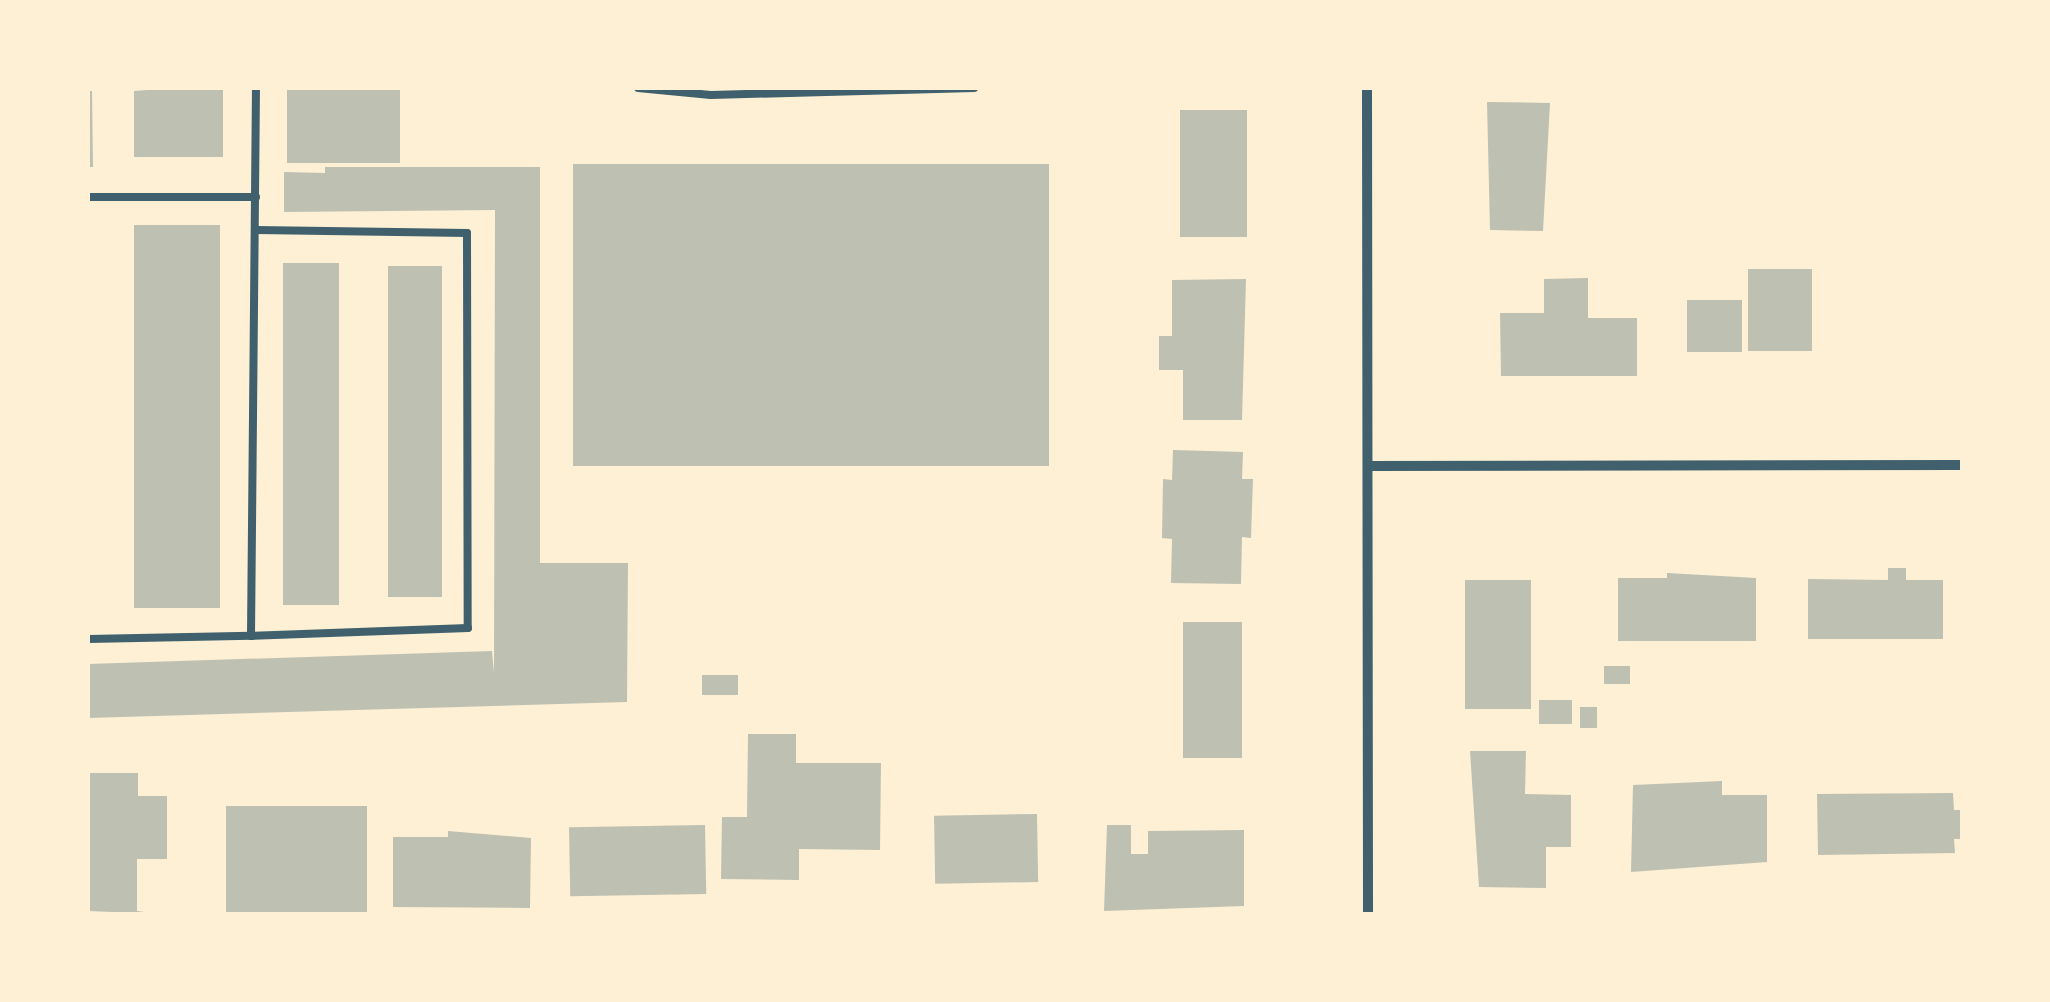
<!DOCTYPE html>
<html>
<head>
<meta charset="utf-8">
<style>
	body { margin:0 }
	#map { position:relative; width:2050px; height:1002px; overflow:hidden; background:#fdf0d5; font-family:"Varela Round",sans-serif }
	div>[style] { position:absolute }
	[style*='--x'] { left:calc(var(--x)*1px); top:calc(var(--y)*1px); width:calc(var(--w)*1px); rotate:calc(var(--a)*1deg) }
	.building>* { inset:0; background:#bec0b2; transform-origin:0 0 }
	.service>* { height:8px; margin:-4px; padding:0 4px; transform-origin:4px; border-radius:4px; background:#3f606c }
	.minor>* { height:10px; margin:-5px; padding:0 5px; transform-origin:5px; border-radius:5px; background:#3f606c }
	span { translate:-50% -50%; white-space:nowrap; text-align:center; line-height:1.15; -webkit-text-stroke:8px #fdf0d5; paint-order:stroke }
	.frame { position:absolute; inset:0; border:90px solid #fdf0d5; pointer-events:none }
</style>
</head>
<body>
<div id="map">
	<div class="building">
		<i style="clip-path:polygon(173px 88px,223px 88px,223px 157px,134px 157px,134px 91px)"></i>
		<i style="left:287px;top:88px;width:113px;height:75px"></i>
		<i style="clip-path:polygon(88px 91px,92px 91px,93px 167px,88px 167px)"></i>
		<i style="clip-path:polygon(1487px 102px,1550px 103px,1543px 231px,1490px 230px)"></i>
		<i style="left:1180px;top:110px;width:67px;height:127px"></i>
		<i style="left:573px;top:164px;width:476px;height:302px"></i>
		<i style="clip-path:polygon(325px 167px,540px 167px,540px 563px,628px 563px,627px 702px,88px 718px,88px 664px,492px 651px,494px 673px,495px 210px,284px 212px,284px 172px,325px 173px)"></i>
		<i style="left:220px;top:225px;width:383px;height:86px;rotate:90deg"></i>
		<i style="left:283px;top:263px;width:56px;height:342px"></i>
		<i style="left:388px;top:266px;width:54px;height:331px"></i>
		<i style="left:1748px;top:269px;width:64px;height:82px"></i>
		<i style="clip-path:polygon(1588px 278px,1588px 318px,1637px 318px,1637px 376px,1501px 376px,1500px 313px,1544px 313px,1544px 279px)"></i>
		<i style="clip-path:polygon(1246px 279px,1242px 420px,1183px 420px,1183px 370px,1159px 370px,1159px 336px,1172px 336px,1172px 280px)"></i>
		<i style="left:1687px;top:300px;width:55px;height:52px"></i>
		<i style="clip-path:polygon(1173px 450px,1243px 452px,1242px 479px,1253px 479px,1251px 538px,1242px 537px,1241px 584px,1171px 583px,1172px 539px,1162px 538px,1163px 479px,1172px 480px)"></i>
		<i style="clip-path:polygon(1888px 568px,1906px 568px,1906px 580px,1943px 580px,1943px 639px,1808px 639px,1808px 579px,1888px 580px)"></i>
		<i style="clip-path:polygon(1667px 573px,1756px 578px,1756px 641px,1618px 641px,1618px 578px,1667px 578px)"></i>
		<i style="left:1465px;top:580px;width:66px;height:129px"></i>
		<i style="left:1183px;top:622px;width:59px;height:136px"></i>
		<i style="left:1604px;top:666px;width:26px;height:18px"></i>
		<i style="left:702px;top:675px;width:36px;height:20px"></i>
		<i style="left:1572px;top:700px;width:24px;height:33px;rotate:90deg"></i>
		<i style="left:1580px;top:707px;width:17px;height:21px"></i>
		<i style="clip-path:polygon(748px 734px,796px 734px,796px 763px,881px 763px,880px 850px,799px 849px,799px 880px,721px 879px,722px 817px,747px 817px)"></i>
		<i style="clip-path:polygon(1470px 751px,1526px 751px,1525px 794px,1571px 795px,1571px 847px,1546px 847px,1546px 888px,1479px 887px)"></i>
		<i style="clip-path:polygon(88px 773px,138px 773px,138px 796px,167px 796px,167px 859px,137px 859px,137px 911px,160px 914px,88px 911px)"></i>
		<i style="clip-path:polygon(1722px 781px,1722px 795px,1767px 795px,1767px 862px,1631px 872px,1633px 785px)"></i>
		<i style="clip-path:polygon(1953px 793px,1954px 810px,1962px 810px,1962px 839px,1954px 839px,1955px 853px,1818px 855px,1817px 794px)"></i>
		<i style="left:226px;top:806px;width:141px;height:108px"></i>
		<i style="left:1037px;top:814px;width:68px;height:103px;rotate:89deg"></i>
		<i style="left:705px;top:825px;width:69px;height:136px;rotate:89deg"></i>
		<i style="clip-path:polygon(1107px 825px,1131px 825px,1131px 854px,1148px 854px,1148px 831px,1244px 830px,1244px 906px,1104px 911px)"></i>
		<i style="clip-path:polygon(448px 831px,531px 838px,530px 908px,393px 907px,393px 837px,448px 837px)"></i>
	</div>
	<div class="service">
		<i style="--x:638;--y:88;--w:73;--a:5.5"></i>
		<i style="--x:711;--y:95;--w:263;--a:-1.5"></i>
		<i style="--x:88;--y:197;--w:168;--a:0"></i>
		<i style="--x:256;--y:230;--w:211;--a:0.8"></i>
		<i style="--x:467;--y:233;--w:395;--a:89.9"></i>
		<i style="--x:468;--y:628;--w:217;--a:177.9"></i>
		<i style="--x:251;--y:636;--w:548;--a:-89.48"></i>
		<i style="--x:88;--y:639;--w:163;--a:-1.1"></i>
	</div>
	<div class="minor">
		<i style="--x:1367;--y:88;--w:826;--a:89.93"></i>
		<i style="--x:1368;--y:466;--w:594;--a:-0.1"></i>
	</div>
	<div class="frame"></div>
</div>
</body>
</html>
